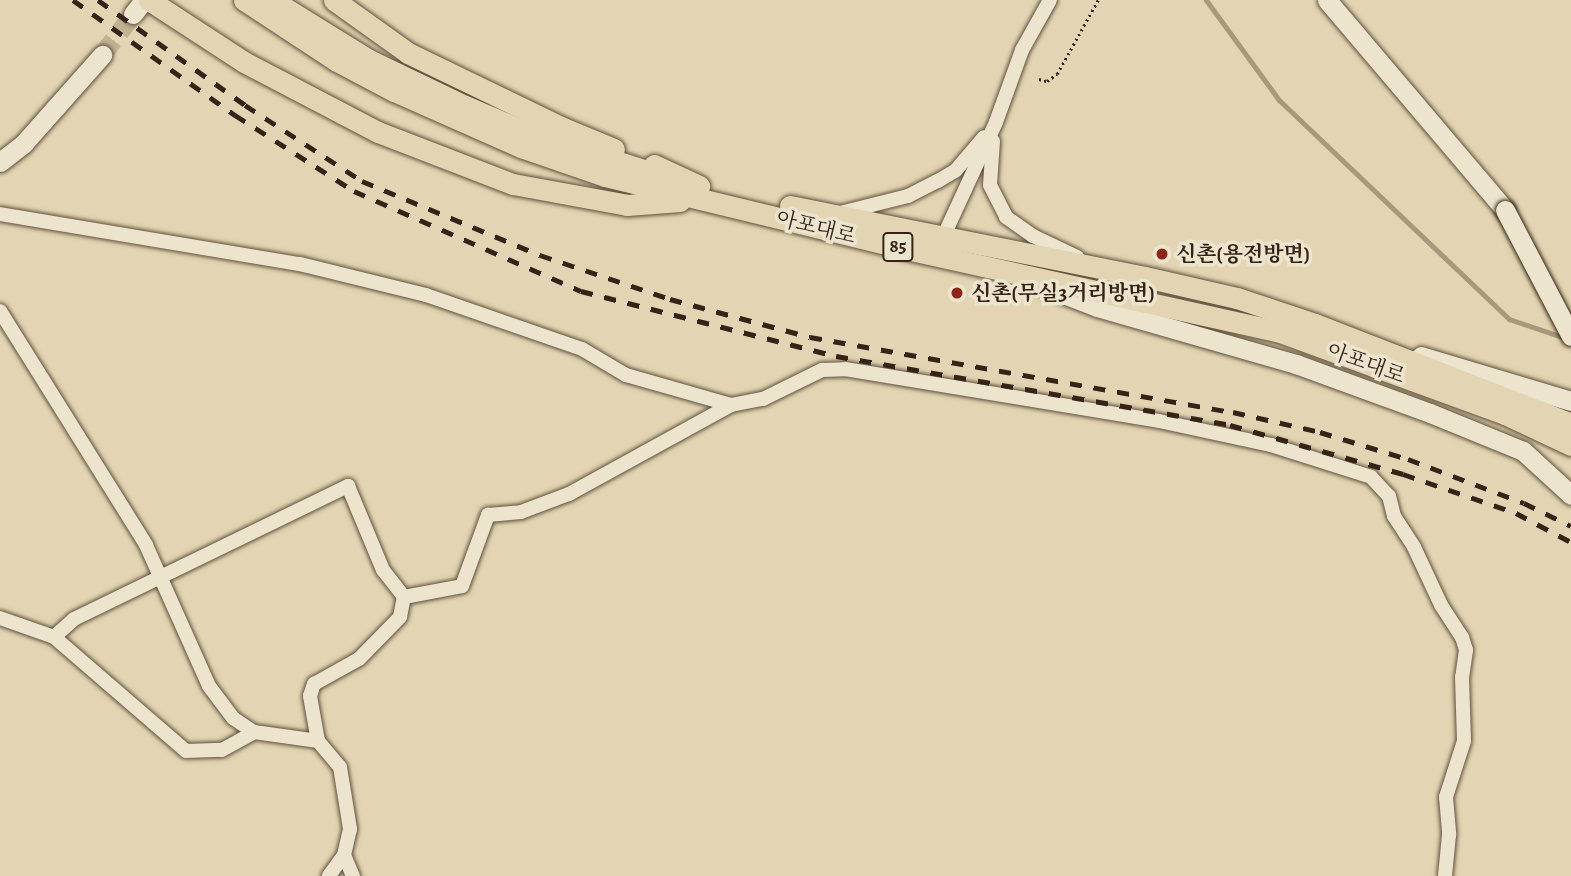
<!DOCTYPE html>
<html>
<head>
<meta charset="utf-8">
<style>
	body { margin:0 }
	#map { position:relative; width:1571px; height:876px; overflow:hidden; background:#e3d5b3; font-family:Alegreya,"Noto Serif KR",serif }
	div>[style] { position:absolute }
	[style*='--x'] { left:calc(var(--x)*1px); top:calc(var(--y)*1px); width:calc(var(--w)*1px); rotate:calc(var(--a)*1deg) }
	.stream>* { height:5px; margin:-2.5px; padding:0 2.5px; transform-origin:2.5px; border-radius:2.5px; background:#a8997d }
	.secondary-tunnel>* { height:19px; margin-top:-9.5px; transform-origin:0; background:repeating-linear-gradient(90deg,#c0b293 0 19px,transparent 0 29px) }
	.path>* { height:2.5px; margin-top:-1.25px; transform-origin:0; background:repeating-linear-gradient(90deg,#352415 0 2px,transparent 0 5.5px) }
	.roads { filter:drop-shadow(0 0 2px #60503c) drop-shadow(0 0 2px #60503c) }
	.street>* { height:14px; margin:-7px; padding:0 7px; transform-origin:7px; border-radius:7px; background:#ede4ce }
	.secondary>* { height:19px; margin:-9.5px; padding:0 9.5px; transform-origin:9.5px; border-radius:9.5px; background:#ede4ce }
	.primary>* { height:21px; margin:-10.5px; padding:0 10.5px; transform-origin:10.5px; border-radius:10.5px; background:#e3d5b3 }
	.rail>* { height:5px; margin-top:-2.5px; transform-origin:0; background:repeating-linear-gradient(90deg,#352415 0 12px,transparent 0 24px) }
	.bridges { filter:drop-shadow(0 0 2px #352415) drop-shadow(0 0 2px #352415) }
	.secondary-bridge>* { height:19px; margin:-9.5px; padding:0 9.5px; transform-origin:9.5px; border-radius:9.5px; background:#ede4ce }
	.dots>* { width:19px; height:19px; translate:-50% -50%; box-sizing:border-box; border:4px solid #ede4ce; border-radius:50% }
	span { translate:-50% -50%; white-space:nowrap; text-align:center; line-height:1.15; -webkit-text-stroke:7px #ede4ce; paint-order:stroke }
	.shield-label span { padding:2px 5px; background:#ede4ce; border:2px solid; border-radius:5px; -webkit-text-stroke-width:0 }
	.shield-label { font-size:19px; color:#352415; font-weight:700 }
	.street-label { font-size:21px; color:#352415 }
	.poi-label { font-size:21px; color:#352415; font-weight:700 }
	.left { translate:0 -50%; text-align:left }
</style>
</head>
<body>
<div id="map">
	<div class="stream">
		<i style="--x:1206;--y:0;--w:124;--a:53.9"></i>
		<i style="--x:1279;--y:100;--w:318;--a:43.6"></i>
		<i style="--x:1509;--y:319;--w:59;--a:18.7"></i>
	</div>
	<div class="secondary-tunnel">
		<i style="--x:102;--y:55;--w:51;--a:-52.9"></i>
	</div>
	<div class="path">
		<i style="--x:1039;--y:79;--w:8;--a:14"></i>
		<i style="--x:1047;--y:81;--w:12;--a:-35"></i>
		<i style="--x:1057;--y:74;--w:85;--a:-61"></i>
	</div>
	<div class="roads">
		<div class="street">
			<i style="--x:993;--y:141;--w:44;--a:93.9"></i>
			<i style="--x:990;--y:185;--w:36;--a:63"></i>
			<i style="--x:1006;--y:217;--w:33;--a:35"></i>
			<i style="--x:1033;--y:236;--w:49;--a:25.5"></i>
			<i style="--x:840;--y:213;--w:70;--a:-14"></i>
			<i style="--x:908;--y:196;--w:34;--a:-27"></i>
			<i style="--x:938;--y:181;--w:21;--a:-31"></i>
			<i style="--x:956;--y:170;--w:43;--a:-49.7"></i>
			<i style="--x:0;--y:214;--w:304;--a:9.5"></i>
			<i style="--x:300;--y:264;--w:130;--a:13.8"></i>
			<i style="--x:426;--y:295;--w:165;--a:19.1"></i>
			<i style="--x:582;--y:349;--w:51;--a:30.6"></i>
			<i style="--x:626;--y:375;--w:109;--a:15.9"></i>
			<i style="--x:731;--y:405;--w:33;--a:-11"></i>
			<i style="--x:763;--y:399;--w:66;--a:-26.2"></i>
			<i style="--x:822;--y:370;--w:23;--a:-2"></i>
			<i style="--x:845;--y:369;--w:318;--a:9.4"></i>
			<i style="--x:1159;--y:421;--w:115;--a:12.1"></i>
			<i style="--x:1271;--y:445;--w:105;--a:17.7"></i>
			<i style="--x:1371;--y:477;--w:26;--a:47"></i>
			<i style="--x:1389;--y:496;--w:21;--a:76"></i>
			<i style="--x:1394;--y:516;--w:37;--a:57"></i>
			<i style="--x:1414;--y:547;--w:64;--a:65"></i>
			<i style="--x:1441;--y:605;--w:38;--a:57"></i>
			<i style="--x:1462;--y:637;--w:14;--a:73"></i>
			<i style="--x:1466;--y:650;--w:27;--a:98"></i>
			<i style="--x:1462;--y:677;--w:64;--a:88.2"></i>
			<i style="--x:1464;--y:741;--w:59;--a:107.8"></i>
			<i style="--x:1446;--y:797;--w:38;--a:85"></i>
			<i style="--x:1449;--y:835;--w:41;--a:95.6"></i>
			<i style="--x:940;--y:244;--w:134;--a:-65.3"></i>
			<i style="--x:996;--y:122;--w:77;--a:-70.1"></i>
			<i style="--x:1022;--y:50;--w:57;--a:-60.8"></i>
			<i style="--x:0;--y:311;--w:276;--a:58"></i>
			<i style="--x:146;--y:545;--w:154;--a:65.9"></i>
			<i style="--x:209;--y:686;--w:40;--a:53"></i>
			<i style="--x:233;--y:718;--w:25;--a:34"></i>
			<i style="--x:254;--y:732;--w:65;--a:8"></i>
			<i style="--x:318;--y:741;--w:34;--a:50"></i>
			<i style="--x:340;--y:767;--w:63;--a:80.8"></i>
			<i style="--x:350;--y:829;--w:27;--a:103"></i>
			<i style="--x:344;--y:855;--w:26;--a:126"></i>
			<i style="--x:0;--y:618;--w:57;--a:19.4"></i>
			<i style="--x:54;--y:637;--w:174;--a:40.8"></i>
			<i style="--x:186;--y:751;--w:36;--a:-2"></i>
			<i style="--x:222;--y:750;--w:37;--a:-29"></i>
			<i style="--x:54;--y:637;--w:27;--a:-42"></i>
			<i style="--x:74;--y:619;--w:305;--a:-25.9"></i>
			<i style="--x:348;--y:486;--w:91;--a:67.4"></i>
			<i style="--x:383;--y:570;--w:34;--a:52"></i>
			<i style="--x:404;--y:597;--w:59;--a:-10.7"></i>
			<i style="--x:462;--y:586;--w:76;--a:-69.9"></i>
			<i style="--x:488;--y:515;--w:33;--a:-5"></i>
			<i style="--x:521;--y:512;--w:51;--a:-20.6"></i>
			<i style="--x:569;--y:494;--w:185;--a:-28.8"></i>
			<i style="--x:318;--y:741;--w:46;--a:-100.1"></i>
			<i style="--x:310;--y:696;--w:13;--a:-72"></i>
			<i style="--x:314;--y:684;--w:51;--a:-29.1"></i>
			<i style="--x:359;--y:659;--w:59;--a:-45.7"></i>
			<i style="--x:400;--y:617;--w:20;--a:-79"></i>
			<i style="--x:344;--y:855;--w:23;--a:67"></i>
		</div>
		<div class="secondary">
			<i style="--x:1327;--y:0;--w:275;--a:49.7"></i>
			<i style="--x:133;--y:14;--w:18;--a:-52"></i>
			<i style="--x:0;--y:162;--w:31;--a:-38"></i>
			<i style="--x:24;--y:143;--w:118;--a:-48.4"></i>
			<i style="--x:1040;--y:285;--w:61;--a:21.1"></i>
			<i style="--x:1097;--y:307;--w:207;--a:16"></i>
			<i style="--x:1296;--y:364;--w:143;--a:20.1"></i>
			<i style="--x:1430;--y:413;--w:100;--a:22.2"></i>
			<i style="--x:1523;--y:451;--w:65;--a:42.5"></i>
			<i style="--x:1421;--y:356;--w:157;--a:16.7"></i>
		</div>
		<div class="primary">
			<i style="--x:149;--y:0;--w:113;--a:33.1"></i>
			<i style="--x:244;--y:62;--w:151;--a:27.6"></i>
			<i style="--x:378;--y:132;--w:145;--a:21.1"></i>
			<i style="--x:513;--y:184;--w:116;--a:10.4"></i>
			<i style="--x:627;--y:205;--w:53;--a:-4.3"></i>
			<i style="--x:244;--y:0;--w:111;--a:33.3"></i>
			<i style="--x:337;--y:61;--w:64;--a:27.8"></i>
			<i style="--x:394;--y:91;--w:139;--a:23.8"></i>
			<i style="--x:521;--y:147;--w:89;--a:19"></i>
			<i style="--x:605;--y:176;--w:315;--a:13.6"></i>
			<i style="--x:911;--y:250;--w:375;--a:12.5"></i>
			<i style="--x:1277;--y:331;--w:243;--a:20"></i>
			<i style="--x:1505;--y:414;--w:73;--a:25.2"></i>
			<i style="--x:272;--y:0;--w:112;--a:31.8"></i>
			<i style="--x:367;--y:59;--w:109;--a:25.6"></i>
			<i style="--x:465;--y:106;--w:69;--a:23.2"></i>
			<i style="--x:528;--y:133;--w:142;--a:17.7"></i>
			<i style="--x:334;--y:0;--w:91;--a:35.6"></i>
			<i style="--x:408;--y:53;--w:172;--a:25.8"></i>
			<i style="--x:563;--y:128;--w:55;--a:22.4"></i>
			<i style="--x:654;--y:165;--w:50;--a:25"></i>
			<i style="--x:790;--y:206;--w:362;--a:11.3"></i>
			<i style="--x:1145;--y:277;--w:94;--a:12.9"></i>
			<i style="--x:1237;--y:298;--w:82;--a:18.4"></i>
			<i style="--x:1315;--y:324;--w:275;--a:21.3"></i>
		</div>
	</div>
	<div class="rail">
		<i style="--x:73;--y:0;--w:199;--a:35.4"></i>
		<i style="--x:235;--y:115;--w:141;--a:32.6"></i>
		<i style="--x:354;--y:191;--w:248;--a:23.8"></i>
		<i style="--x:581;--y:291;--w:263;--a:14.3"></i>
		<i style="--x:836;--y:356;--w:400;--a:9.9"></i>
		<i style="--x:1230;--y:425;--w:180;--a:15.8"></i>
		<i style="--x:1403;--y:474;--w:120;--a:19"></i>
		<i style="--x:1516;--y:513;--w:62;--a:27.8"></i>
		<i style="--x:98;--y:0;--w:181;--a:35.5"></i>
		<i style="--x:245;--y:105;--w:140;--a:33"></i>
		<i style="--x:362;--y:181;--w:193;--a:22.6"></i>
		<i style="--x:540;--y:255;--w:137;--a:18.7"></i>
		<i style="--x:670;--y:299;--w:145;--a:15.2"></i>
		<i style="--x:810;--y:337;--w:430;--a:10.1"></i>
		<i style="--x:1233;--y:412;--w:89;--a:12.9"></i>
		<i style="--x:1320;--y:432;--w:92;--a:17.1"></i>
		<i style="--x:1408;--y:459;--w:124;--a:20.8"></i>
		<i style="--x:1524;--y:503;--w:52;--a:26.1"></i>
	</div>
	<div class="bridges">
		<div class="secondary-bridge">
			<i style="--x:1505;--y:210;--w:142;--a:62.4"></i>
		</div>
	</div>
	<div class="dots">
		<i style="left:1162px;top:254px;background:#8f2418"></i>
		<i style="left:957px;top:293px;background:#8f2418"></i>
	</div>
	<div class="shield-label">
		<span style="left:898px;top:247px">85</span>
	</div>
	<div class="street-label">
		<span style="left:816px;top:227px;rotate:14deg">아포대로</span>
		<span style="left:1366px;top:363px;rotate:20deg">아포대로</span>
	</div>
	<div class="poi-label">
		<span class="left" style="left:1176px;top:254px">신촌(용전방면)</span>
		<span class="left" style="left:971px;top:293px">신촌(무실3거리방면)</span>
	</div>
</div>
</body>
</html>
